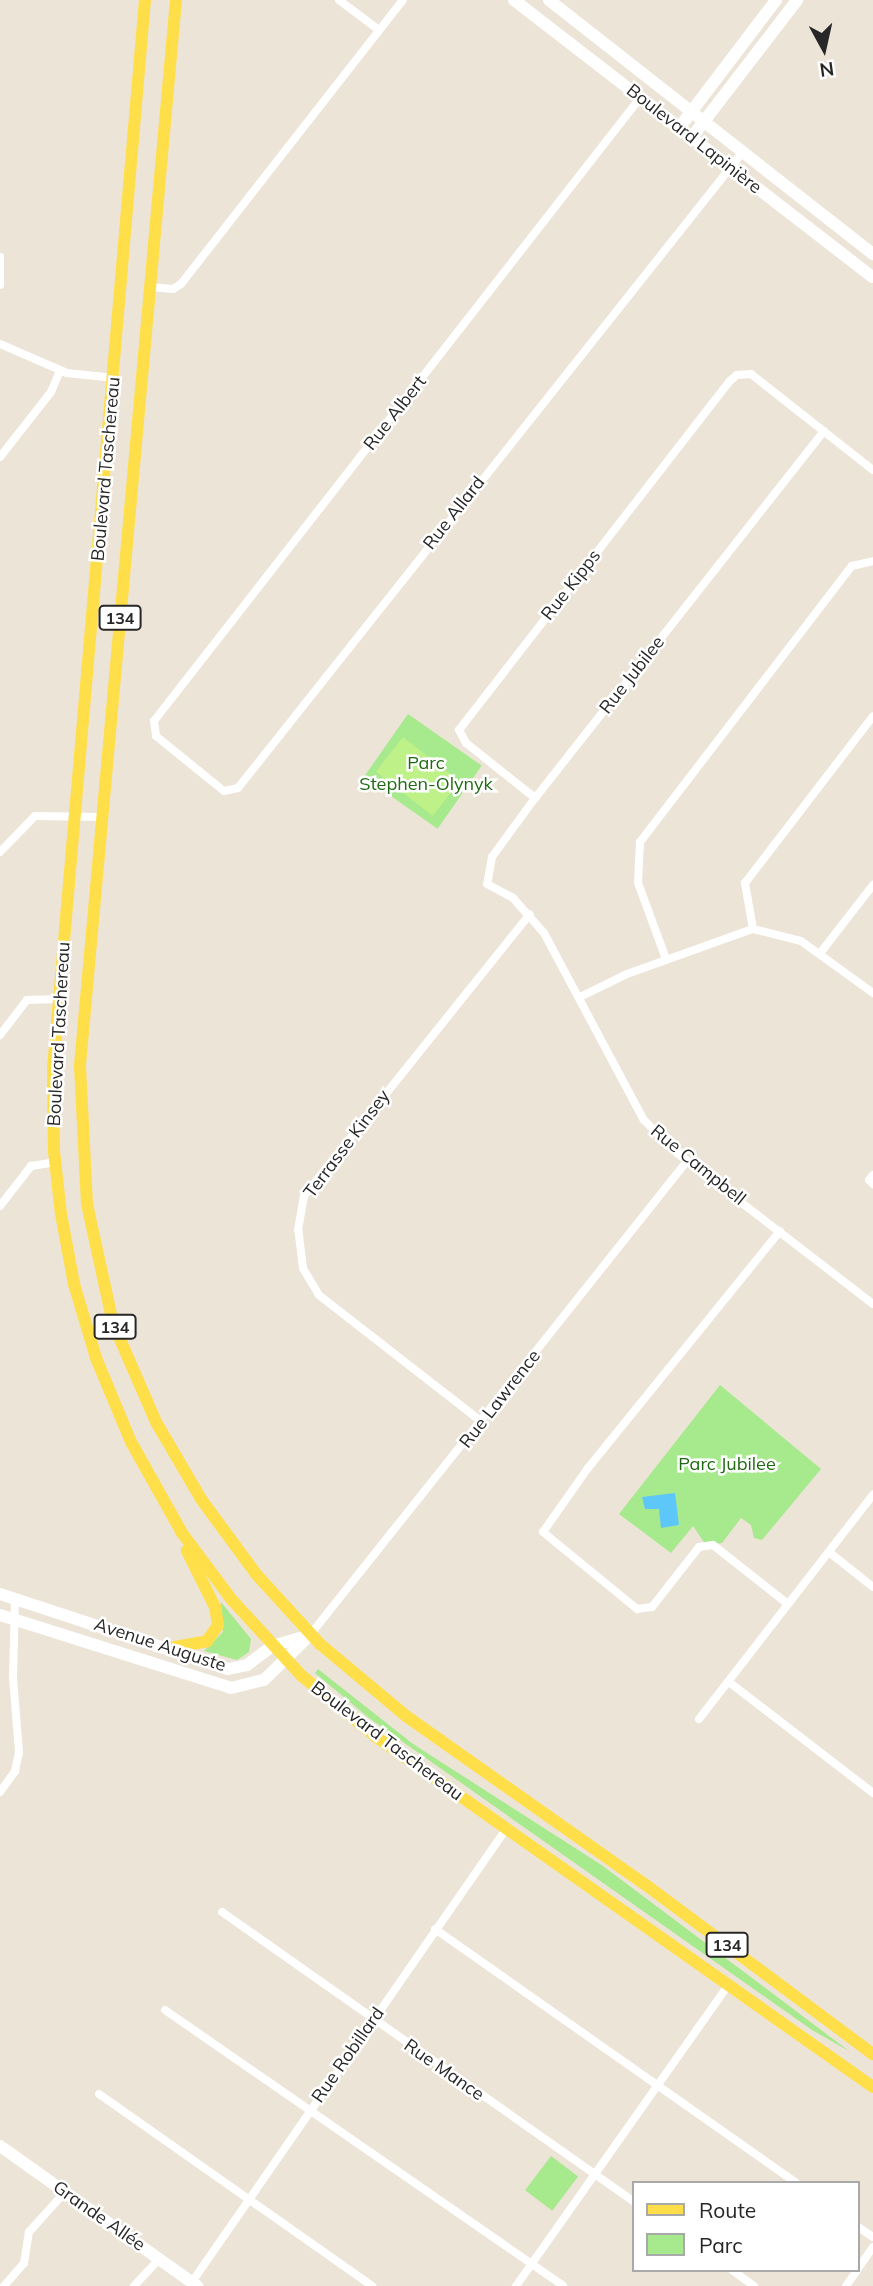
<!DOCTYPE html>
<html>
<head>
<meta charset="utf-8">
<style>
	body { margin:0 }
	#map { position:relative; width:873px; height:2286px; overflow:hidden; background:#ece4d7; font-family:Mulish,sans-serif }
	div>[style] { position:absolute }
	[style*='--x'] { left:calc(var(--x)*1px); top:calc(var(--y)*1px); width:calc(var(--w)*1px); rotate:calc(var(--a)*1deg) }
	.green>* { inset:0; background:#a7e98d; transform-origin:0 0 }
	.pitch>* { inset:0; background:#bef188; transform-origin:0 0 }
	.water>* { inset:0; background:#5ec7fa }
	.street>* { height:8px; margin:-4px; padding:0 4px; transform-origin:4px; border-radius:4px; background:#fff }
	.secondary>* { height:12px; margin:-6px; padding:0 6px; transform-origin:6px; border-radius:6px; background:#fff }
	.primary>* { height:12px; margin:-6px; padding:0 6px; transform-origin:6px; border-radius:6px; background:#fedf4a }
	span { translate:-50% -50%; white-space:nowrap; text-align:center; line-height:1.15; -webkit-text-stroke:5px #fff; paint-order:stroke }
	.shield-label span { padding:2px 5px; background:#fff; border:2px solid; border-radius:5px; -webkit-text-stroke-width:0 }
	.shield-label { font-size:16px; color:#272727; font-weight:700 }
	.street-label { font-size:18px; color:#272727 }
	.park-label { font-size:18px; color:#1f6a12 }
	.legend { position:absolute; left:632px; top:2181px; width:228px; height:91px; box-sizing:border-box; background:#fff; border:2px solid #a9a9a9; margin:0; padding:9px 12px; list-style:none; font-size:21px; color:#272727 }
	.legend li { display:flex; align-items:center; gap:14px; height:35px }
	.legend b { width:35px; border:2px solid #a9a9a9 }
	.north { position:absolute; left:789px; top:14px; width:70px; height:70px; -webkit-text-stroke:5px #fff; paint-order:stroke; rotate:172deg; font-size:19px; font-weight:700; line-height:28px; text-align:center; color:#272727 }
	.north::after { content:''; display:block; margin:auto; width:24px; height:32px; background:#272727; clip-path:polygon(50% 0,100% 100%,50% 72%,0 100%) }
</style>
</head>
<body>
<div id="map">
	<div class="green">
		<i style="left:408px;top:714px;width:90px;height:77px;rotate:35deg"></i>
		<i style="clip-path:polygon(720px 1385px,821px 1469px,762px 1540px,754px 1538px,751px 1525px,741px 1518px,722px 1543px,706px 1545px,693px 1526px,671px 1553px,619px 1514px)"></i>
		<i style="clip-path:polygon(221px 1602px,251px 1639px,249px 1652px,237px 1660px,204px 1651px,223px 1632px)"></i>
		<i style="clip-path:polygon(318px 1669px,413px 1744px,603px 1866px,849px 2051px,812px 2030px,369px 1718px,315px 1673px)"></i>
		<i style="left:551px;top:2156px;width:34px;height:43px;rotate:37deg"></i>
	</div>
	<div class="pitch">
		<i style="left:403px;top:737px;width:72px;height:44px;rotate:38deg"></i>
	</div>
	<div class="water">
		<i style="clip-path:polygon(675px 1493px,679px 1525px,661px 1528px,659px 1509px,645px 1509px,642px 1497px)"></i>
	</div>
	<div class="street">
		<i style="--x:339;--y:0;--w:50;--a:36.9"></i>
		<i style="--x:640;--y:98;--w:790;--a:127.96"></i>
		<i style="--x:154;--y:721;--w:15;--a:82"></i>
		<i style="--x:156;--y:736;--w:87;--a:39"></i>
		<i style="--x:224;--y:791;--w:14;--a:-12"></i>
		<i style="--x:238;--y:788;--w:811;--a:-51.56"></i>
		<i style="--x:0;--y:257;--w:28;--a:90"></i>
		<i style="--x:151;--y:287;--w:22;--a:5"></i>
		<i style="--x:173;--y:289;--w:9;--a:-32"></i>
		<i style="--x:181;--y:284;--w:360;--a:-52"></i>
		<i style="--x:0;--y:344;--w:73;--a:23.4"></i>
		<i style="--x:67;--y:373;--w:48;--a:5.9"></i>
		<i style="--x:824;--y:431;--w:467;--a:128.2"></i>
		<i style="--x:535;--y:798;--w:73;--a:126.1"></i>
		<i style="--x:492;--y:857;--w:27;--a:100"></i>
		<i style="--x:487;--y:884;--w:30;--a:28"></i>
		<i style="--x:513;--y:898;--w:47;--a:48.5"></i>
		<i style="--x:544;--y:933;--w:212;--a:61.9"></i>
		<i style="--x:644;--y:1120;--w:47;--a:45"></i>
		<i style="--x:677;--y:1153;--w:247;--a:37.6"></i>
		<i style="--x:0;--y:457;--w:83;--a:-51.9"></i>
		<i style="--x:51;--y:392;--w:23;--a:-67"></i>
		<i style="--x:535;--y:798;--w:88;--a:-141.4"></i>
		<i style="--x:466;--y:743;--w:15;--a:-118"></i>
		<i style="--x:459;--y:730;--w:442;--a:-52.2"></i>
		<i style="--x:730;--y:381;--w:9;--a:-41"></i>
		<i style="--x:737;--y:375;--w:14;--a:-4"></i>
		<i style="--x:751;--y:374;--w:155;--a:38.2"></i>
		<i style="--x:0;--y:852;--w:50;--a:-45.8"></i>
		<i style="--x:35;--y:816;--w:67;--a:0.9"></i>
		<i style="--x:753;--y:929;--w:47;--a:-99.9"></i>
		<i style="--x:745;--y:883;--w:210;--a:-52.5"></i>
		<i style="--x:821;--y:952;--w:85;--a:-52.2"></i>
		<i style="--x:666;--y:959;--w:81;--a:-110.2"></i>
		<i style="--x:638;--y:883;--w:41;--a:-87.2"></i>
		<i style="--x:640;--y:842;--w:348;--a:-52.5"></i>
		<i style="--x:852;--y:566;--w:22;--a:-13"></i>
		<i style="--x:580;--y:997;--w:52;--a:-26.1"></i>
		<i style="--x:627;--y:974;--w:134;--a:-19.7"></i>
		<i style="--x:753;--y:929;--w:49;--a:14"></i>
		<i style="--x:801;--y:941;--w:89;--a:35.8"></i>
		<i style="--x:0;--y:1035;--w:44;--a:-52.4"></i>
		<i style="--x:27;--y:1000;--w:31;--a:-2"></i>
		<i style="--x:873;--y:1175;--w:6;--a:129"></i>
		<i style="--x:869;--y:1180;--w:6;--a:45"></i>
		<i style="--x:0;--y:1206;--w:51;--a:-52.2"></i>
		<i style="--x:31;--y:1166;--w:24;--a:-9"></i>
		<i style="--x:780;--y:1231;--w:305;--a:129"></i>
		<i style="--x:588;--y:1468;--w:78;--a:125.1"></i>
		<i style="--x:543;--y:1532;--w:122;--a:39.3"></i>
		<i style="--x:637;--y:1609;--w:15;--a:-8"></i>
		<i style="--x:652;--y:1607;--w:76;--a:-51.9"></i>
		<i style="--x:699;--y:1547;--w:14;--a:-8"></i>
		<i style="--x:713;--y:1545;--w:95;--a:38.2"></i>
		<i style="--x:482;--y:1422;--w:207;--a:-142.1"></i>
		<i style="--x:319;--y:1295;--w:31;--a:-121"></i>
		<i style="--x:303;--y:1268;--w:38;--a:-97"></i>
		<i style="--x:298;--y:1230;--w:35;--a:-80"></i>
		<i style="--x:304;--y:1196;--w:361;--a:-51.3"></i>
		<i style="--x:829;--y:1552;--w:56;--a:38.5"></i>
		<i style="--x:310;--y:1635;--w:606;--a:-51.5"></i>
		<i style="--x:729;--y:1682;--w:182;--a:37.6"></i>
		<i style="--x:699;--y:1719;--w:284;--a:-52.2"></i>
		<i style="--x:0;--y:1792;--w:26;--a:-54"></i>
		<i style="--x:15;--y:1771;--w:19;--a:-78"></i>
		<i style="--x:19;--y:1752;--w:75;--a:-94.6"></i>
		<i style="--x:13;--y:1677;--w:79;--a:-88.5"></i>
		<i style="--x:222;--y:1912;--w:502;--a:35.11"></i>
		<i style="--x:435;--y:1929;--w:441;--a:35.1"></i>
		<i style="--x:165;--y:2010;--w:484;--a:34.7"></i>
		<i style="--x:99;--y:2094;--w:334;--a:35.1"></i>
		<i style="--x:857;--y:2226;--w:19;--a:35"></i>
		<i style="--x:732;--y:2270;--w:27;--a:36"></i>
		<i style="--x:857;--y:2270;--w:28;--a:-55"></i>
		<i style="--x:192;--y:2282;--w:551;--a:-55.27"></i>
		<i style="--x:4;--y:2286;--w:30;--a:-49"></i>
		<i style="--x:24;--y:2263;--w:31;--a:-81"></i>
		<i style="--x:29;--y:2232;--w:54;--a:-48"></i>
		<i style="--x:134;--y:2286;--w:37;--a:-47"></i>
		<i style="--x:516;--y:2286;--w:368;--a:-54.8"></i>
		<i style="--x:846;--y:2286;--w:19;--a:-55"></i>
	</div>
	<div class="secondary">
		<i style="--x:514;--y:0;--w:453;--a:37.7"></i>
		<i style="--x:549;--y:0;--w:412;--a:38.1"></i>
		<i style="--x:679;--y:128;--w:161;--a:-52.8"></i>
		<i style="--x:692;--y:137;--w:173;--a:-52.5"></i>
		<i style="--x:0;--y:1594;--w:240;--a:18.2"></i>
		<i style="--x:228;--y:1669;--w:19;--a:-12"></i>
		<i style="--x:247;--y:1665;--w:31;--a:-37"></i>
		<i style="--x:272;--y:1646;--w:40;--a:-16"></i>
		<i style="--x:0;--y:1615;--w:242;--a:17.5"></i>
		<i style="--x:231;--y:1688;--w:34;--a:-14"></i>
		<i style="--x:264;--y:1680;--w:64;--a:-44.4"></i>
		<i style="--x:0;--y:2146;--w:242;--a:35.4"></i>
	</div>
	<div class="primary">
		<i style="--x:145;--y:0;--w:1073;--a:94.92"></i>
		<i style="--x:53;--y:1069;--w:82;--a:89.3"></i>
		<i style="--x:54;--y:1151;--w:63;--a:83.7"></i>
		<i style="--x:61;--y:1214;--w:71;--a:79.5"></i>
		<i style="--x:74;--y:1284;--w:77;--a:73.4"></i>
		<i style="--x:96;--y:1358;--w:91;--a:67.4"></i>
		<i style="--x:131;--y:1442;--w:104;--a:60.7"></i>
		<i style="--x:182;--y:1533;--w:84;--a:53.3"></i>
		<i style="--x:232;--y:1600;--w:103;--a:47.4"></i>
		<i style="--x:302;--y:1676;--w:94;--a:39.4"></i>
		<i style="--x:375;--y:1736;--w:609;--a:35.18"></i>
		<i style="--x:176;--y:0;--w:1070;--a:95.15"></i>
		<i style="--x:80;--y:1066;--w:138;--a:87.1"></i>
		<i style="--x:87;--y:1204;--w:122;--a:77.7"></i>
		<i style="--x:113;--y:1323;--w:108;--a:66.5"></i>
		<i style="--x:156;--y:1422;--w:89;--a:59.7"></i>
		<i style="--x:201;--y:1499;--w:93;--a:53.7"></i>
		<i style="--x:256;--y:1574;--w:95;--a:47.6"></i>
		<i style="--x:320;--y:1644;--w:112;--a:39.9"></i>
		<i style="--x:406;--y:1716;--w:294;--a:35.2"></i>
		<i style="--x:646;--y:1885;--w:283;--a:36.7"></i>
		<i style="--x:169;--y:1648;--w:39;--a:-10"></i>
		<i style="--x:207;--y:1641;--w:19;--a:-55"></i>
		<i style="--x:218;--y:1625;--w:18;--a:-99"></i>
		<i style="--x:215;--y:1607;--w:63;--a:-116.6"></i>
	</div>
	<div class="shield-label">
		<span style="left:120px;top:618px">134</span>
		<span style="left:115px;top:1327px">134</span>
		<span style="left:727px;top:1945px">134</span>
	</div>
	<div class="street-label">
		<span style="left:694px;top:139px;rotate:38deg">Boulevard Lapinière</span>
		<span style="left:395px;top:413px;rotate:-52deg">Rue Albert</span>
		<span style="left:106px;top:469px;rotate:-85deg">Boulevard Taschereau</span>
		<span style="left:454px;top:513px;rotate:-52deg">Rue Allard</span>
		<span style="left:571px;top:585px;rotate:-52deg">Rue Kipps</span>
		<span style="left:632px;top:675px;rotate:-52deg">Rue Jubilee</span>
		<span style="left:59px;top:1034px;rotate:-87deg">Boulevard Taschereau</span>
		<span style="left:347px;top:1144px;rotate:-53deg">Terrasse Kinsey</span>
		<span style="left:698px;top:1165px;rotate:39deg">Rue Campbell</span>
		<span style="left:500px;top:1399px;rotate:-52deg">Rue Lawrence</span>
		<span style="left:160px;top:1645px;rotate:18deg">Avenue Auguste</span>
		<span style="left:387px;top:1741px;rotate:37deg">Boulevard Taschereau</span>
		<span style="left:348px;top:2055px;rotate:-55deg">Rue Robillard</span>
		<span style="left:444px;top:2070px;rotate:35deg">Rue Mance</span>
		<span style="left:99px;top:2216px;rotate:35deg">Grande Allée</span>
	</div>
	<div class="park-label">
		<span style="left:426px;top:774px">Parc<br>Stephen-Olynyk</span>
		<span style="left:727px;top:1464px">Parc Jubilee</span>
	</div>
	<ul class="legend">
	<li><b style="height:9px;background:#fedf4a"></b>Route</li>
	<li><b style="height:19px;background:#a7e98d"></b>Parc</li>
	</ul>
	<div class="north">N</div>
</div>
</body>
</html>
